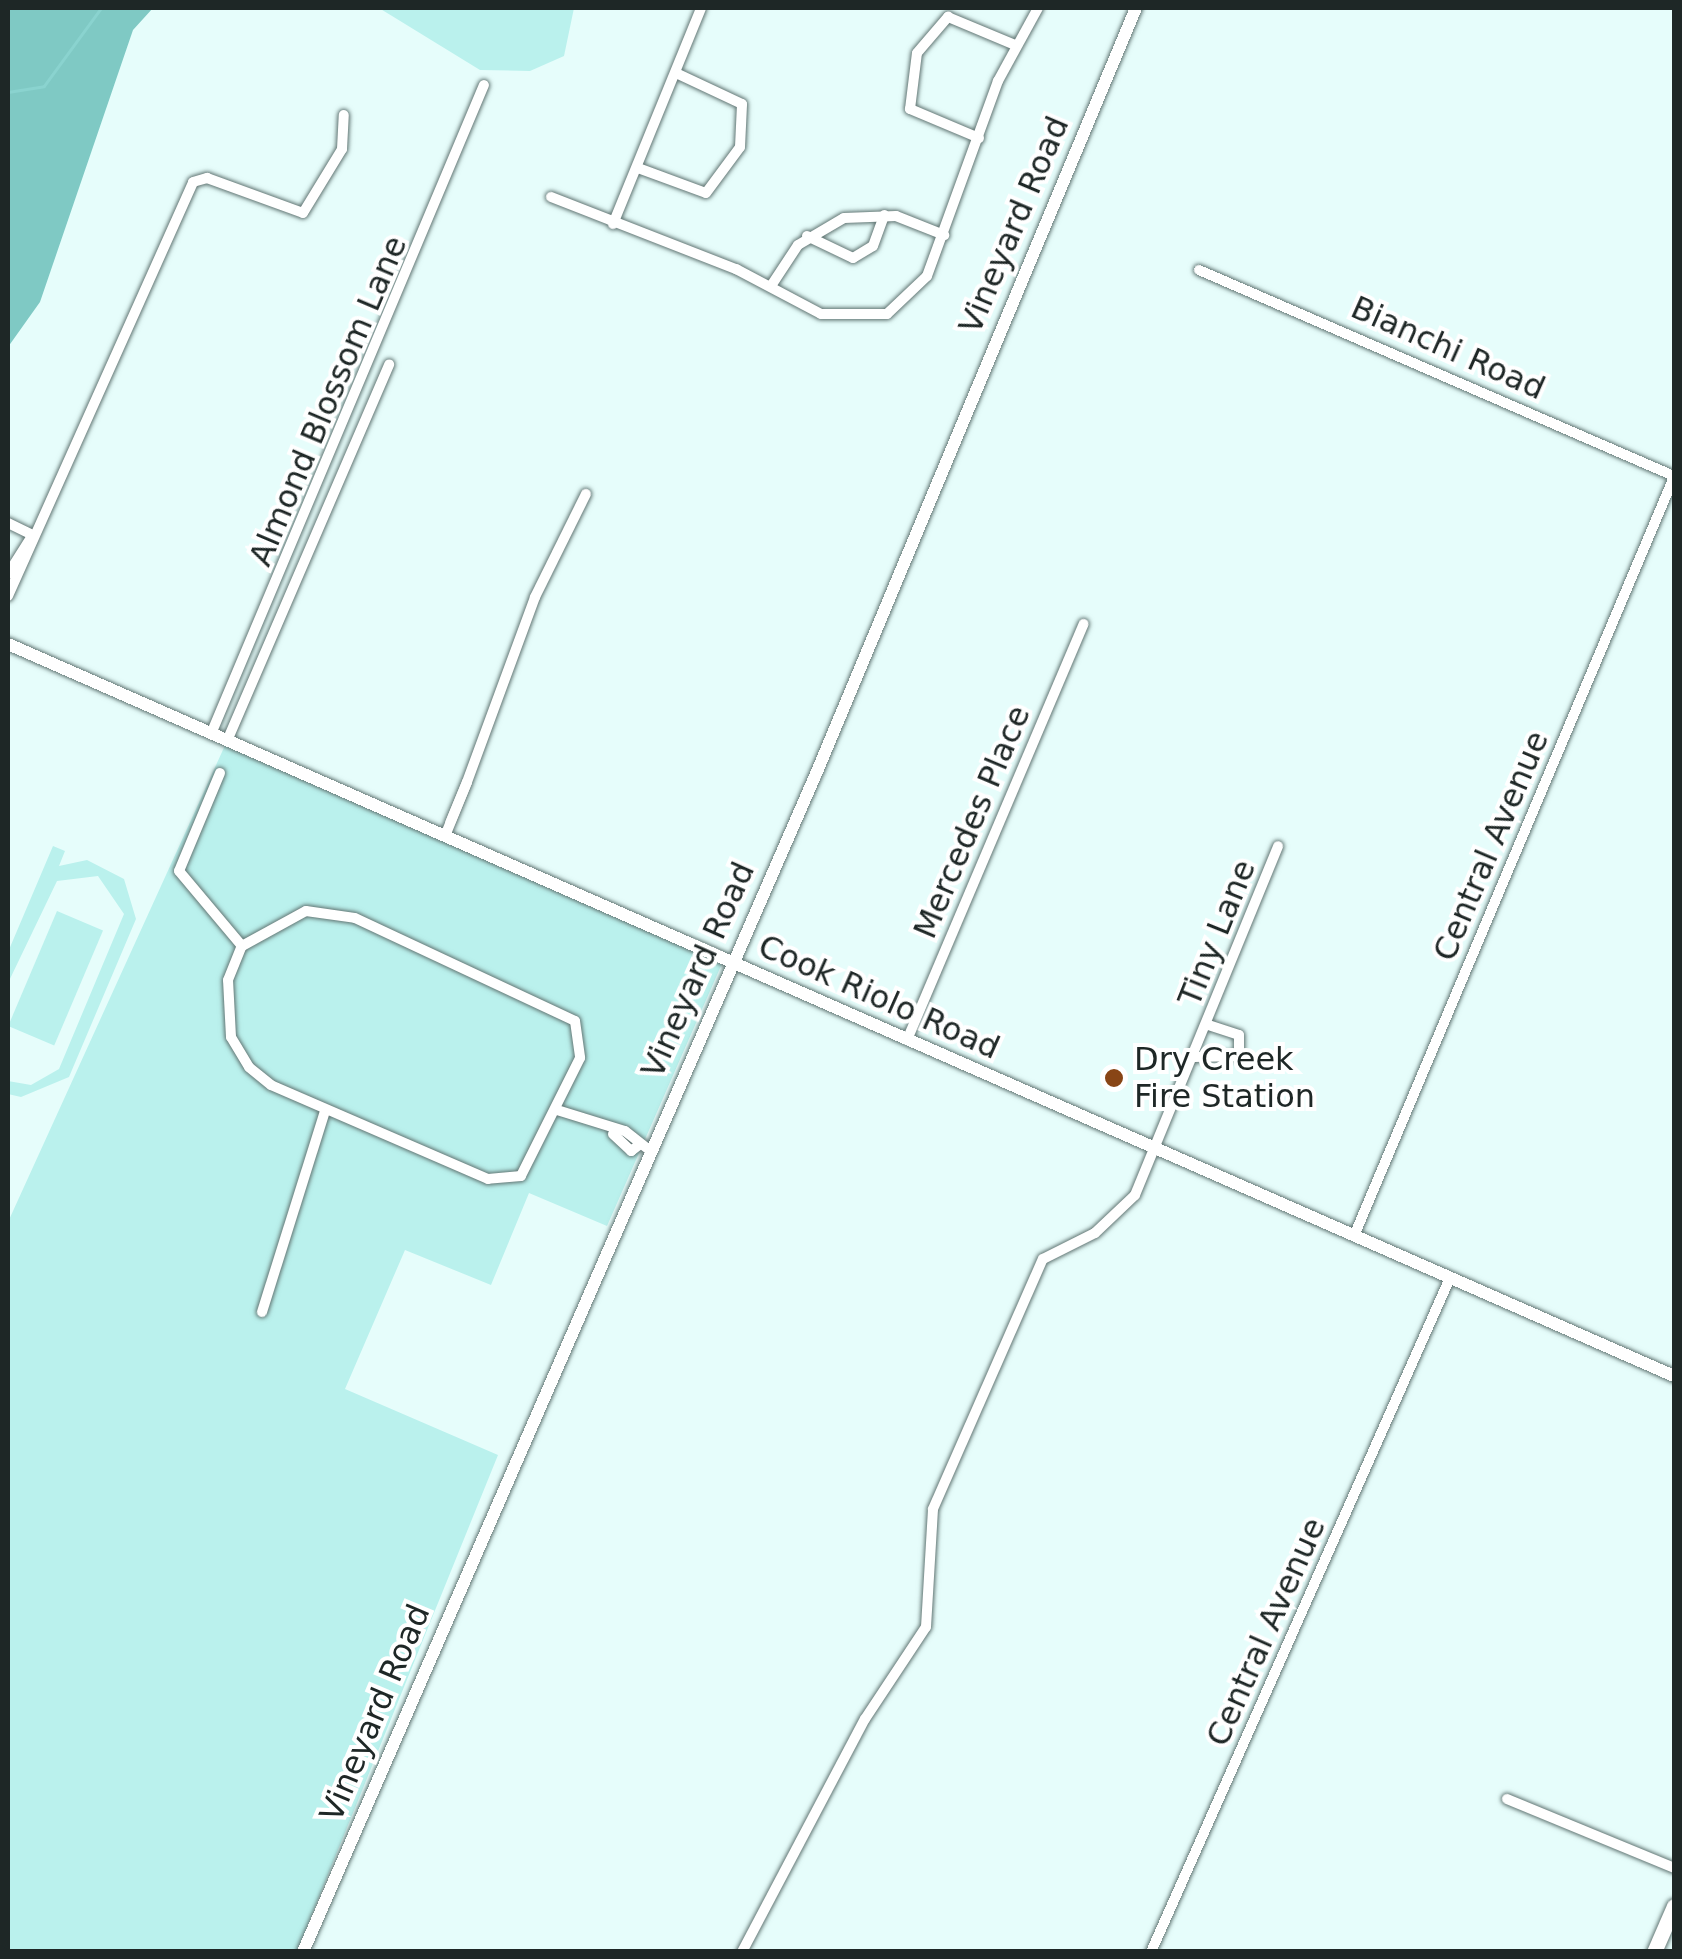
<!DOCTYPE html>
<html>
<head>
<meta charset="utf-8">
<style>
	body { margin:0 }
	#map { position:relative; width:1682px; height:1959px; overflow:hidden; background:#e6fdfb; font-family:"DejaVu Sans",sans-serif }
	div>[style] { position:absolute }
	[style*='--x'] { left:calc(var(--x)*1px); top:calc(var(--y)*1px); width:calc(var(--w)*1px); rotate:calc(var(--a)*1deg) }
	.green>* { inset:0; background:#baf1ed; transform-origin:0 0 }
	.forest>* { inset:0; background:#7fc9c4 }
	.stream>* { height:2.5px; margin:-1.25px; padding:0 1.25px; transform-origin:1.25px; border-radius:1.25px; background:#8ad3cf }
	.roads { filter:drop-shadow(0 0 2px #627674) drop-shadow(0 0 2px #627674) }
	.minor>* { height:10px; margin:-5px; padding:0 5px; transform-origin:5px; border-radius:5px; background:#fff }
	.tertiary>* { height:12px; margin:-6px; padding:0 6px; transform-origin:6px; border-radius:6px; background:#fff }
	.primary>* { height:15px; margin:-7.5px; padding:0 7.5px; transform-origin:7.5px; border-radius:7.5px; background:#fff }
	.dots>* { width:28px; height:28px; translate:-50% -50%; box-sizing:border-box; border:5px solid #fff; border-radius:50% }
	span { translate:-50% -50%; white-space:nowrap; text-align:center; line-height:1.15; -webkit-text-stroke:8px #fff; paint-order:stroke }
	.street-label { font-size:32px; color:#1e2726 }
	.poi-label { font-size:32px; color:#1e2726 }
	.left { translate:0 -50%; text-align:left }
	.frame { position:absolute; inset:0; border:10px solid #1e2726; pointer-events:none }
</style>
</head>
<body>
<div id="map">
	<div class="green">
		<i style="clip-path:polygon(379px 8px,574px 8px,564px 56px,530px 71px,480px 70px)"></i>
		<i style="clip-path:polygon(227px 741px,724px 959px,607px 1226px,529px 1193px,491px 1285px,405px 1250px,345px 1389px,498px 1455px,297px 1951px,8px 1952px,8px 1222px)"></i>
		<i style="clip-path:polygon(53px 846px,65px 851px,59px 866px,87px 860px,124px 879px,136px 919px,69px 1077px,21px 1097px,8px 1094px,8px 1081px,31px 1085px,59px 1069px,124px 914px,98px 876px,57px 881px,8px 983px,8px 952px)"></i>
		<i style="left:57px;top:911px;width:50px;height:125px;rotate:23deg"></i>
	</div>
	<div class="forest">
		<i style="clip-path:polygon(8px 8px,153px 8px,133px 30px,40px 302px,8px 347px)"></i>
	</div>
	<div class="stream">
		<i style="--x:8;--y:92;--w:36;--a:-9"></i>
		<i style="--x:44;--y:86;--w:97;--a:-53.8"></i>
	</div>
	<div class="roads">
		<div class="minor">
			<i style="--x:979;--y:138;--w:75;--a:-157.2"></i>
			<i style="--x:910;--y:109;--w:56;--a:-82.9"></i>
			<i style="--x:917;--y:53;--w:48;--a:-49.3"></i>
			<i style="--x:948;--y:17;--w:73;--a:22.7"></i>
			<i style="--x:638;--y:168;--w:72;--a:20.2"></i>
			<i style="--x:706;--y:193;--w:57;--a:-53.5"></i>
			<i style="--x:740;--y:147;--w:43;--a:-87.3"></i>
			<i style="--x:742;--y:104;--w:73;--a:-154.8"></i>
			<i style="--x:551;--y:197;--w:199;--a:21.3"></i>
			<i style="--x:736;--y:269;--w:96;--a:27.9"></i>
			<i style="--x:821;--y:314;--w:66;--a:0"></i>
			<i style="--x:887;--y:314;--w:55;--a:-43.5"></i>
			<i style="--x:927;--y:276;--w:208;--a:-70"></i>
			<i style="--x:998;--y:81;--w:83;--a:-61.3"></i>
			<i style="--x:613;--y:224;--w:233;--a:-67.8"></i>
			<i style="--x:807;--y:236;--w:51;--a:25.6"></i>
			<i style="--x:853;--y:258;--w:23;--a:-31"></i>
			<i style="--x:873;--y:246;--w:33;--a:-70"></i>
			<i style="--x:1199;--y:270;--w:518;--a:23.45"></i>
			<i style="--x:771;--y:286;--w:49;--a:-56.6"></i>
			<i style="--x:798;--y:245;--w:53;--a:-30.4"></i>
			<i style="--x:844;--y:218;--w:52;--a:-2.2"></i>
			<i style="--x:896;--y:216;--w:52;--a:21.6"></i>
			<i style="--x:8;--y:523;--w:28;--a:26"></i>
			<i style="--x:8;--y:574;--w:45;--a:-57.7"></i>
			<i style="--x:8;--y:596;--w:453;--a:-65.9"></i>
			<i style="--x:193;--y:182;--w:15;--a:-16"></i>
			<i style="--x:207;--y:178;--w:102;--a:20"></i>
			<i style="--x:303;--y:213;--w:75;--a:-58.6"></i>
			<i style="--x:342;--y:149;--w:34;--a:-87"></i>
			<i style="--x:211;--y:734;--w:704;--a:-67.19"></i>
			<i style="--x:227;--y:741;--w:410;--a:-66.7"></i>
			<i style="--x:220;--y:773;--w:106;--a:112.7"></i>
			<i style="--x:179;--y:871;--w:98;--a:50"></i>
			<i style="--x:467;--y:782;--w:197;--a:-69.8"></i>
			<i style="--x:535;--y:597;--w:115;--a:-63.7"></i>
			<i style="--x:445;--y:836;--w:58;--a:-67.8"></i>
			<i style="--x:467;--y:782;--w:44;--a:112.5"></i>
			<i style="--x:306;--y:911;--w:49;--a:8.1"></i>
			<i style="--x:355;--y:918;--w:243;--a:25.1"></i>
			<i style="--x:575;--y:1021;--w:37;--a:82"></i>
			<i style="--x:580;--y:1058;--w:132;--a:116.6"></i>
			<i style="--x:521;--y:1176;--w:33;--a:175"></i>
			<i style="--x:488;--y:1179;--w:236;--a:-156.6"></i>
			<i style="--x:271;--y:1085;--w:28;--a:-141"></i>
			<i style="--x:249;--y:1067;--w:35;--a:-121"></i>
			<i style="--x:231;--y:1037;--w:57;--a:-93"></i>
			<i style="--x:228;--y:980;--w:37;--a:-68"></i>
			<i style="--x:242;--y:946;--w:73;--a:-28.7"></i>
			<i style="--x:907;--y:1040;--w:452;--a:-67"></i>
			<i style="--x:1194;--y:1057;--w:45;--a:-1.3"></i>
			<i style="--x:1239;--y:1056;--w:21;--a:-90"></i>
			<i style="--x:1239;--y:1035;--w:33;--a:-162"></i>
			<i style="--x:557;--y:1110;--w:71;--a:17.2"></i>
			<i style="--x:625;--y:1131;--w:29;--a:38"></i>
			<i style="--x:613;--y:1134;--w:25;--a:43"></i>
			<i style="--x:631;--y:1151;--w:10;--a:-37"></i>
			<i style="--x:1354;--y:1236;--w:824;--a:-67.14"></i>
			<i style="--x:262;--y:1312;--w:211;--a:-72.6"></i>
			<i style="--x:1507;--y:1799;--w:181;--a:22.4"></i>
			<i style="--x:742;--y:1952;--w:263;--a:-62.2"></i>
			<i style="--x:865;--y:1719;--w:110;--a:-56.5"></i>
			<i style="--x:926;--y:1627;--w:118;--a:-86.6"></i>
			<i style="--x:933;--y:1509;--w:273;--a:-66.3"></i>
			<i style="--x:1043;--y:1259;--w:58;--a:-26.6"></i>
			<i style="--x:1095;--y:1233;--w:55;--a:-43.5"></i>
			<i style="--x:1135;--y:1195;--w:377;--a:-67.7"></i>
			<i style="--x:1151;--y:1952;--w:737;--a:-66.08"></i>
		</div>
		<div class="tertiary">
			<i style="--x:8;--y:644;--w:1820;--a:23.72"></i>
			<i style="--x:303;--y:1952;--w:1285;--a:-66.47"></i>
			<i style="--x:816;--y:774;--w:830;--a:-67.33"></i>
		</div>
		<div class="primary">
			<i style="--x:1654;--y:1952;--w:50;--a:-66.5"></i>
		</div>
	</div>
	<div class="dots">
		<i style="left:1114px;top:1078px;background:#884516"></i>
	</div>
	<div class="street-label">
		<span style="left:1014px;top:225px;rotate:-67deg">Vineyard Road</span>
		<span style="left:1448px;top:348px;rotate:24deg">Bianchi Road</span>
		<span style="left:328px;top:401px;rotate:-67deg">Almond Blossom Lane</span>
		<span style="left:972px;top:822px;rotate:-67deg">Mercedes Place</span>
		<span style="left:1491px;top:846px;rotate:-67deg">Central Avenue</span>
		<span style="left:1217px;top:933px;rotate:-68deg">Tiny Lane</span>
		<span style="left:698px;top:970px;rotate:-66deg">Vineyard Road</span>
		<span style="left:879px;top:997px;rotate:24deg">Cook Riolo Road</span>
		<span style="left:1266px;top:1632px;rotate:-66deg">Central Avenue</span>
		<span style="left:375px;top:1713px;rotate:-67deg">Vineyard Road</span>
	</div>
	<div class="poi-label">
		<span class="left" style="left:1134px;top:1078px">Dry Creek<br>Fire Station</span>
	</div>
	<div class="frame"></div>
</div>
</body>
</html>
